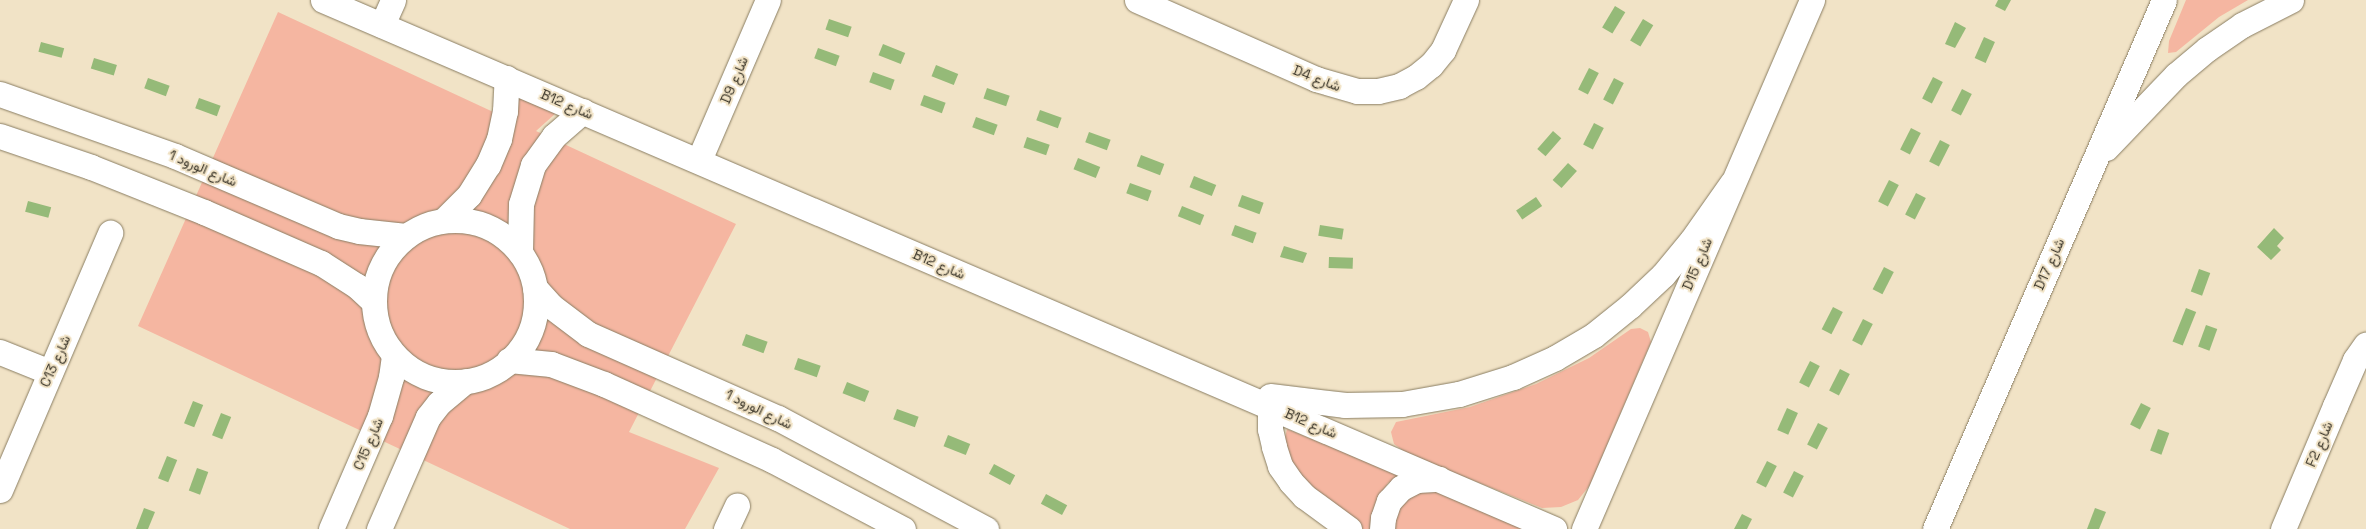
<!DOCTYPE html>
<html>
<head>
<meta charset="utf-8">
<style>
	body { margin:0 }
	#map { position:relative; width:2366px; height:529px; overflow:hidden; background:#f1e3c6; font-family:"Space Grotesk",Vazirmatn,sans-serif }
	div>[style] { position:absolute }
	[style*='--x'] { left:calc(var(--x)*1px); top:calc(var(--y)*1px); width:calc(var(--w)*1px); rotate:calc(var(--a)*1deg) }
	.green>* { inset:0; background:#f5b6a1 }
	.water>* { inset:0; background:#95ba78; transform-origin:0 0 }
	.roads { filter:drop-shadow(0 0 1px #897d62) drop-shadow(0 0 1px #897d62) }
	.minor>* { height:25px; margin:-12.5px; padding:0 12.5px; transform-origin:12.5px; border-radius:12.5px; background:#fff }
	.minor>.ring { margin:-12.5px; padding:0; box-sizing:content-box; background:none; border:25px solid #fff; border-radius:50% }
	span { translate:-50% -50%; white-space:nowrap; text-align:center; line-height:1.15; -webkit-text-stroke:4px #f1e3c6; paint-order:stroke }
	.street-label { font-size:14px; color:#3a3529 }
</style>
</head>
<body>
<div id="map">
	<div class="green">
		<i style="clip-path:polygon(2186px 0,2248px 0,2219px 17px,2176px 52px,2168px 53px,2169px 41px)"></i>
		<i style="clip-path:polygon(278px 12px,515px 122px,516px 97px,556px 113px,536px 131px,736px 224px,629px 432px,719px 468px,685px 529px,570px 529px,138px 326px)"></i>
		<i style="clip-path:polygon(1640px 328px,1648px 332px,1651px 342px,1590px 485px,1578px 500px,1561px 507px,1542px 508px,1409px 455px,1394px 444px,1391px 432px,1396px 422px,1470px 407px,1536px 384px,1589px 358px,1631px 329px)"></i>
		<i style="clip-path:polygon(1287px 429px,1402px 476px,1388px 483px,1380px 496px,1372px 529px,1359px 529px,1293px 473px,1283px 446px)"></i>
		<i style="clip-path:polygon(1418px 490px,1433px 490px,1523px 529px,1392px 529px,1399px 505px)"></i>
	</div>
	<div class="water">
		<i style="clip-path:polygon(1998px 0,2011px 0,2005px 11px,1995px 6px)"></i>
		<i style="left:1615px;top:6px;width:12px;height:25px;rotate:31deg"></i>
		<i style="left:829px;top:19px;width:24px;height:11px;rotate:19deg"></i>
		<i style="left:1643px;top:19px;width:12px;height:25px;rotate:31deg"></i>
		<i style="clip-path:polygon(1955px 22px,1966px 28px,1955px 48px,1945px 44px)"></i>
		<i style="left:1984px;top:37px;width:12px;height:23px;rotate:24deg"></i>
		<i style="left:41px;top:42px;width:24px;height:10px;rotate:15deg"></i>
		<i style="left:883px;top:44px;width:24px;height:12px;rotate:22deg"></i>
		<i style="left:818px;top:48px;width:23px;height:11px;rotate:20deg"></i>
		<i style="left:94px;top:58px;width:24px;height:11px;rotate:17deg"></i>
		<i style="left:936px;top:65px;width:24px;height:12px;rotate:22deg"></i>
		<i style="left:1589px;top:68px;width:11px;height:24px;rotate:27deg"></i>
		<i style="left:873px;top:72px;width:23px;height:11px;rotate:20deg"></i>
		<i style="left:1933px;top:77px;width:11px;height:24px;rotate:27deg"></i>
		<i style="left:148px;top:78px;width:23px;height:11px;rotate:20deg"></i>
		<i style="left:1614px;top:78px;width:11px;height:24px;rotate:27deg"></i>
		<i style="left:987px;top:88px;width:24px;height:11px;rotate:19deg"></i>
		<i style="left:1962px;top:89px;width:11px;height:24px;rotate:27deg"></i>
		<i style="left:924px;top:95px;width:23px;height:11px;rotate:20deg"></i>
		<i style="left:199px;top:98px;width:23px;height:11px;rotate:20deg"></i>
		<i style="left:1040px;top:110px;width:23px;height:11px;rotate:20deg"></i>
		<i style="left:976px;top:117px;width:23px;height:11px;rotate:20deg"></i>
		<i style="left:1594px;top:123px;width:11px;height:24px;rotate:27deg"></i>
		<i style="left:1911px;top:128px;width:11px;height:24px;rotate:27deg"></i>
		<i style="left:1553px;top:131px;width:11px;height:24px;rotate:41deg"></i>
		<i style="left:1089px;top:132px;width:23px;height:11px;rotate:20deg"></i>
		<i style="left:1027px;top:137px;width:24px;height:11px;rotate:19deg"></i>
		<i style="left:1940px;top:140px;width:11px;height:24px;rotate:27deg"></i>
		<i style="left:1141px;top:155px;width:25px;height:12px;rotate:21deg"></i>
		<i style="left:1078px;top:158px;width:24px;height:12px;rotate:22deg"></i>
		<i style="left:1568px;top:163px;width:12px;height:23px;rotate:42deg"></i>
		<i style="left:1194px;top:176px;width:24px;height:12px;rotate:22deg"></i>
		<i style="left:1889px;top:180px;width:11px;height:24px;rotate:27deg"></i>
		<i style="left:1130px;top:183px;width:23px;height:11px;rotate:20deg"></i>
		<i style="left:1916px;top:193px;width:11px;height:24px;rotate:27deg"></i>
		<i style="left:1242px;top:195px;width:23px;height:12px;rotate:20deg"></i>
		<i style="left:1536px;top:197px;width:11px;height:24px;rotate:56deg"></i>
		<i style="left:28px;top:201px;width:24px;height:11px;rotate:15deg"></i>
		<i style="left:1182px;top:206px;width:24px;height:11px;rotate:22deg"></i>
		<i style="left:1235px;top:225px;width:23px;height:11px;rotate:20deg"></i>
		<i style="left:1320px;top:225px;width:24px;height:11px;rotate:9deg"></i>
		<i style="clip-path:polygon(2274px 228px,2284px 238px,2277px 246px,2281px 250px,2271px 260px,2257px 247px)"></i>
		<i style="clip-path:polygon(1284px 246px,1307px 253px,1303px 263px,1280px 257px)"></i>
		<i style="left:1329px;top:257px;width:24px;height:11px;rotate:2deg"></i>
		<i style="left:1884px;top:267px;width:11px;height:25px;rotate:27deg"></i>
		<i style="left:2199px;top:269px;width:12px;height:24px;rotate:20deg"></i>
		<i style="left:1833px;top:307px;width:11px;height:25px;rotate:27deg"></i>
		<i style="left:2186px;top:308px;width:11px;height:36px;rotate:22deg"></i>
		<i style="left:1863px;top:319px;width:11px;height:24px;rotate:27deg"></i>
		<i style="left:2206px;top:325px;width:12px;height:23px;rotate:20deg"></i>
		<i style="left:746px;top:334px;width:23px;height:12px;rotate:20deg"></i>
		<i style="left:798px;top:358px;width:24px;height:12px;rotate:19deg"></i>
		<i style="left:1810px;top:361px;width:11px;height:24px;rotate:27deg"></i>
		<i style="left:1840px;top:369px;width:11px;height:24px;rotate:27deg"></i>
		<i style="left:847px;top:382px;width:24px;height:12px;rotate:22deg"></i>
		<i style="left:193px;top:401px;width:11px;height:24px;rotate:22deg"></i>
		<i style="left:2141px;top:403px;width:11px;height:24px;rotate:27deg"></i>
		<i style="left:1787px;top:408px;width:12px;height:24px;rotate:24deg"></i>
		<i style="left:897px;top:409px;width:23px;height:11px;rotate:20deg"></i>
		<i style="left:221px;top:413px;width:11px;height:24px;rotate:22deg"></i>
		<i style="left:1818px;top:423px;width:11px;height:24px;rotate:27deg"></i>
		<i style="left:2158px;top:429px;width:12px;height:23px;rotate:20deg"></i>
		<i style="left:948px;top:435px;width:24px;height:12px;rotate:22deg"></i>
		<i style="left:167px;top:456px;width:11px;height:24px;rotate:22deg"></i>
		<i style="left:1767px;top:461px;width:11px;height:24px;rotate:27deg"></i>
		<i style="left:994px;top:464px;width:24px;height:11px;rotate:28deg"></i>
		<i style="left:197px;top:468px;width:12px;height:24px;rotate:20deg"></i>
		<i style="left:1794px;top:471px;width:11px;height:24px;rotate:27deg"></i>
		<i style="left:1046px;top:494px;width:24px;height:11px;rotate:28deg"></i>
		<i style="clip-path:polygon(144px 508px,155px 512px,148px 529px,136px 529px)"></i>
		<i style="clip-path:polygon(2095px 508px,2106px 512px,2099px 529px,2087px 529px)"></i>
		<i style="clip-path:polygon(1742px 514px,1752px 519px,1747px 529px,1734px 529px)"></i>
	</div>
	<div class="roads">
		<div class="minor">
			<i style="--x:323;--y:0;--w:1340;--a:23.25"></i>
			<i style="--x:1137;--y:0;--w:196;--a:23.8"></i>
			<i style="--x:1316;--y:79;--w:43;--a:16.3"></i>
			<i style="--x:1357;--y:91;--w:21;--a:0"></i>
			<i style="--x:1378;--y:91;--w:22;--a:-13"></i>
			<i style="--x:1399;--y:86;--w:19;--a:-28"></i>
			<i style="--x:1416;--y:77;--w:19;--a:-39"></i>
			<i style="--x:1431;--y:65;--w:19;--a:-51"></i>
			<i style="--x:1443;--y:50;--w:55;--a:-65.3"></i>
			<i style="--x:382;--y:25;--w:27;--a:-66"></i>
			<i style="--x:0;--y:94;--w:186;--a:19.5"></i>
			<i style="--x:175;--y:156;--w:177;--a:23.2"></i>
			<i style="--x:338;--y:226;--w:22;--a:13"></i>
			<i style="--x:359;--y:231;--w:47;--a:6.1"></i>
			<i style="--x:0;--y:136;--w:96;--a:18.8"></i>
			<i style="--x:91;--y:167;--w:122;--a:21.7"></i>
			<i style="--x:204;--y:212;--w:128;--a:23.6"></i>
			<i style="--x:321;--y:263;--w:43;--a:32.6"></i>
			<i style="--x:357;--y:286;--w:22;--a:43"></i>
			<i style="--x:2106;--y:148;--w:101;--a:-46.2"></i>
			<i style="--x:2176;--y:75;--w:40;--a:-40"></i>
			<i style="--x:2207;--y:49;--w:42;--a:-34.4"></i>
			<i style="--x:2242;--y:25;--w:55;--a:-27"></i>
			<i style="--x:699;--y:160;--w:174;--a:-66.7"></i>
			<i class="ring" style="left:374px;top:220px;width:137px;height:137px"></i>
			<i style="--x:444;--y:220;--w:35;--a:-45"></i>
			<i style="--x:469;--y:195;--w:36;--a:-58"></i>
			<i style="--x:488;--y:165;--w:28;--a:-67"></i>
			<i style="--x:499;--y:139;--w:29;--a:-78"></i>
			<i style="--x:505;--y:111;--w:33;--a:-87"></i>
			<i style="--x:520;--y:252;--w:48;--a:-88.8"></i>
			<i style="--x:521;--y:204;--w:41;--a:-72.9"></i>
			<i style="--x:533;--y:165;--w:36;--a:-54"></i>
			<i style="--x:554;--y:136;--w:38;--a:-41"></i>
			<i style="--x:535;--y:288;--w:24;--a:48"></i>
			<i style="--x:551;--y:306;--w:46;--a:37.1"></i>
			<i style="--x:588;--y:334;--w:208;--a:23.9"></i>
			<i style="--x:778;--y:418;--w:236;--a:28.1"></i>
			<i style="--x:0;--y:352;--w:54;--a:21.8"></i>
			<i style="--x:509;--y:360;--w:42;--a:5.4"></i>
			<i style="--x:551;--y:364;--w:57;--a:20.7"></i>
			<i style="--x:604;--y:384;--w:184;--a:24.3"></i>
			<i style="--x:772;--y:460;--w:148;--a:27.8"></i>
			<i style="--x:1270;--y:396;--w:76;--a:6.8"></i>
			<i style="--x:1345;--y:405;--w:57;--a:-1"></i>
			<i style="--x:1402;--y:404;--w:58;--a:-10"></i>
			<i style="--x:1459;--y:394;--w:57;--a:-17.5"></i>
			<i style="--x:1513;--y:377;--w:46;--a:-24.3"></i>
			<i style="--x:1555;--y:358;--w:45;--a:-30.5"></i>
			<i style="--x:1594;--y:335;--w:46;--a:-38.9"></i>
			<i style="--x:1630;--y:306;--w:45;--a:-43.2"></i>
			<i style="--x:1663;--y:275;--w:45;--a:-50.4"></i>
			<i style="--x:1692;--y:240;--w:70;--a:-54.9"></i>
			<i style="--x:1270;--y:406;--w:23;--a:90"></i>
			<i style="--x:1270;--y:429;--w:18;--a:77"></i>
			<i style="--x:1274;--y:447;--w:20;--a:72"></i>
			<i style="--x:1280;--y:466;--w:19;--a:55"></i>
			<i style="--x:1291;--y:482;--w:19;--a:47"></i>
			<i style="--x:1304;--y:496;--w:56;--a:36.3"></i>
			<i style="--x:0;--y:490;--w:280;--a:-66.8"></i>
			<i style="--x:331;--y:529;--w:123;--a:-66.6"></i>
			<i style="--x:380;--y:416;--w:41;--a:-74.2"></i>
			<i style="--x:391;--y:377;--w:22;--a:-82"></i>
			<i style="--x:379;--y:529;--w:122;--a:-66.4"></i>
			<i style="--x:428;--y:417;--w:18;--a:-52"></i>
			<i style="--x:439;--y:403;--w:34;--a:-40"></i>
			<i style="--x:726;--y:529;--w:26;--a:-65"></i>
			<i style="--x:1382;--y:529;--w:11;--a:-85"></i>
			<i style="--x:1383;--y:518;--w:18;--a:-71"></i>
			<i style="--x:1389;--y:501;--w:18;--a:-47"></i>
			<i style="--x:1401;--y:488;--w:18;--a:-27"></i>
			<i style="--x:1417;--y:480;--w:22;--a:-3"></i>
			<i style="--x:1584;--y:529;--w:576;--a:-66.68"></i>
			<i style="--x:1935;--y:529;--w:576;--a:-66.59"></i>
			<i style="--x:2283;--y:529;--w:134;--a:-67.1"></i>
			<i style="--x:2335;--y:406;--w:50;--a:-66.5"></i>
			<i style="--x:2355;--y:360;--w:19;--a:-55"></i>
		</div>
	</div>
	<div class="street-label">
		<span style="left:1317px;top:78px;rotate:21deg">D4 شارع</span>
		<span style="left:734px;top:80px;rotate:-67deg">D9 شارع</span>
		<span style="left:567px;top:104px;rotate:23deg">B12 شارع</span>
		<span style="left:203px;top:168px;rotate:23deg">شارع الورود 1</span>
		<span style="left:939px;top:264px;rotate:23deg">B12 شارع</span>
		<span style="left:1697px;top:264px;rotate:-67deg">D15 شارع</span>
		<span style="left:2049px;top:264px;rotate:-66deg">D17 شارع</span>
		<span style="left:55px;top:361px;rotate:-66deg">C13 شارع</span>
		<span style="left:759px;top:409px;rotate:26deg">شارع الورود 1</span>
		<span style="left:1311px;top:423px;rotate:23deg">B12 شارع</span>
		<span style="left:368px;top:444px;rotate:-67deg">C15 شارع</span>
		<span style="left:2319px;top:444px;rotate:-67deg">F2 شارع</span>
	</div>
</div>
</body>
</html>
